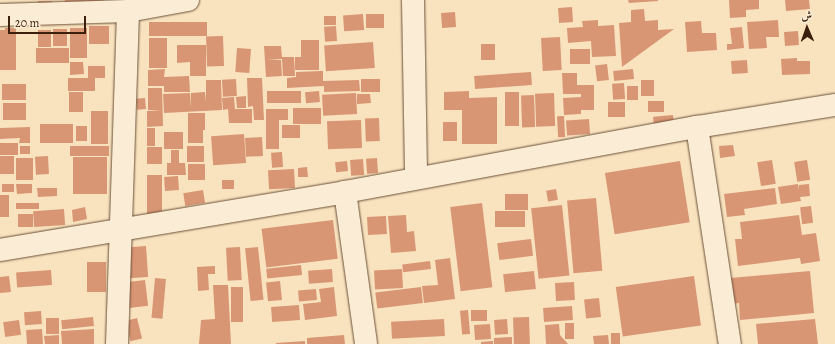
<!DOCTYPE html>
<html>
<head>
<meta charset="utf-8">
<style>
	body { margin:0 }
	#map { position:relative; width:835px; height:344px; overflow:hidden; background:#f9e3bf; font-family:Alegreya,Amiri,serif }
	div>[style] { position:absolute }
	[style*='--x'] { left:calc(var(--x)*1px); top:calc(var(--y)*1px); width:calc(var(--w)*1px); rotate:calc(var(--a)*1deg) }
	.building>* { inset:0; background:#d99674; transform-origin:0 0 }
	.roads { filter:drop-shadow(0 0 1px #6b5039) drop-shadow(0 0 1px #6b5039) }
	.minor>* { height:22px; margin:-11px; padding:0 11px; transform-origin:11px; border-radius:11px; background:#fbedd5 }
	span { translate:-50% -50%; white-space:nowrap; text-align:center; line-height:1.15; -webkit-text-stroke:3.5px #fbedd5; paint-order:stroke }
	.north { position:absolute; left:787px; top:8px; width:40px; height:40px; -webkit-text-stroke:3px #fbedd5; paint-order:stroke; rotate:358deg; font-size:11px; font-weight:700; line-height:16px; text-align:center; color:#3c1f0c }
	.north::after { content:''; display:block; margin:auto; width:14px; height:18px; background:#3c1f0c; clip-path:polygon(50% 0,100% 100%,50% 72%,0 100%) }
	.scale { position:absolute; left:8px; top:16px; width:78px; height:18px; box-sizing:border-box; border:2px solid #3c1f0c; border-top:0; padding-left:5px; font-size:12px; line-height:14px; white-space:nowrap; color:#3c1f0c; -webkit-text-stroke:3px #fbedd5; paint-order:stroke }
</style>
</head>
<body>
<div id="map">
	<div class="building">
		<i style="clip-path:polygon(65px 0,104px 0,104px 2px,62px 10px)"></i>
		<i style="clip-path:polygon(628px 0,658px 0,658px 1px,629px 3px)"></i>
		<i style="clip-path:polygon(729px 0,759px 0,759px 9px,746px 10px,746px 17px,730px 18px)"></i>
		<i style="clip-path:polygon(785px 0,809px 0,810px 9px,786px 11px)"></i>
		<i style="left:38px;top:1px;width:14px;height:10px"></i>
		<i style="left:572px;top:7px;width:15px;height:14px;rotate:86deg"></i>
		<i style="clip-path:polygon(644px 9px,645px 21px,658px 20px,658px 30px,674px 29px,622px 67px,619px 23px,631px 22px,631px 10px)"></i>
		<i style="left:455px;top:12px;width:15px;height:14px;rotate:86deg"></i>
		<i style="left:363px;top:14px;width:16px;height:20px;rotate:86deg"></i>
		<i style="left:366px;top:14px;width:18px;height:14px"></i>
		<i style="left:336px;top:16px;width:9px;height:12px;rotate:90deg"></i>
		<i style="clip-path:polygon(598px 20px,598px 26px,614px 25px,616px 56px,592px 57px,591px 41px,568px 43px,567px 28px,583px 27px,582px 21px)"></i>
		<i style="clip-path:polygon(778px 20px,779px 37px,766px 37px,767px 48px,749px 49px,747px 22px)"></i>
		<i style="clip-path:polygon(701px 21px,702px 33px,716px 33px,717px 50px,687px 52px,685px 22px)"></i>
		<i style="left:207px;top:22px;width:14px;height:58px;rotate:90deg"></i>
		<i style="left:109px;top:26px;width:18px;height:20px;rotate:90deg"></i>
		<i style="left:336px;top:26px;width:15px;height:12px;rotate:86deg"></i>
		<i style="clip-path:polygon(742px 27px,744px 48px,727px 50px,727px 44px,732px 44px,730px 28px)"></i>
		<i style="clip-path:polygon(5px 28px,16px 28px,16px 70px,0 70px,0 30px,5px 30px)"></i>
		<i style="left:70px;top:28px;width:17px;height:30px"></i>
		<i style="left:53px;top:29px;width:14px;height:17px"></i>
		<i style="left:38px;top:30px;width:13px;height:17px"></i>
		<i style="left:798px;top:31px;width:14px;height:14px;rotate:86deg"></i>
		<i style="left:223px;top:36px;width:30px;height:17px;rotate:88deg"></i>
		<i style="left:560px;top:37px;width:33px;height:19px;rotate:87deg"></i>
		<i style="left:149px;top:38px;width:18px;height:30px"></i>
		<i style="left:301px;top:40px;width:18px;height:17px"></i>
		<i style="left:373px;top:42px;width:26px;height:49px;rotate:86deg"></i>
		<i style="left:481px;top:44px;width:14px;height:16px"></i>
		<i style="clip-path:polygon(177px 45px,206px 45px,206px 76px,190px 76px,190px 62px,177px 63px)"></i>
		<i style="clip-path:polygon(264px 46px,281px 46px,282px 57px,294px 57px,295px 76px,283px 76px,282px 59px,267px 60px,281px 60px,282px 76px,266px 77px)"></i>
		<i style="left:36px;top:48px;width:33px;height:15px"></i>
		<i style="left:237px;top:48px;width:14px;height:24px;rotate:4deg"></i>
		<i style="left:590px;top:49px;width:15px;height:20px;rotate:90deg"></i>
		<i style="left:319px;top:57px;width:13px;height:24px;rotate:90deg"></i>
		<i style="clip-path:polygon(797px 58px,797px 61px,810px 61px,810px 74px,782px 75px,781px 59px)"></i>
		<i style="left:747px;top:60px;width:13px;height:16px;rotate:86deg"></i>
		<i style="clip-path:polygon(70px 62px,83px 62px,84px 74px,70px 75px)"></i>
		<i style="left:607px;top:64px;width:16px;height:12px;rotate:83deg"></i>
		<i style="left:88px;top:66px;width:17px;height:12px"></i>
		<i style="clip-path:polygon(165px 69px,164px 77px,189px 76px,190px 92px,164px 92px,164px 86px,148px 86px,148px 70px)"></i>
		<i style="left:633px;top:69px;width:10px;height:20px;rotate:84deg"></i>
		<i style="clip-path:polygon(321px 71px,323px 71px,323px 81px,359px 80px,360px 91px,324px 92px,324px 86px,287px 88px,287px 78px,296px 77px,296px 72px)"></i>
		<i style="left:531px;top:72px;width:13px;height:57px;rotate:86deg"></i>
		<i style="clip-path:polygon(562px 73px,577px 73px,577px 85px,594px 85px,594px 110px,581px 110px,581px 114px,564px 115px,563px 98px,581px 97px,581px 94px,563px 94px)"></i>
		<i style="left:68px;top:78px;width:27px;height:13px"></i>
		<i style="clip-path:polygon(247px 78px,262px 78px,264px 120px,254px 120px,253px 106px,248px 107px)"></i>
		<i style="left:236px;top:79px;width:17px;height:14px;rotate:87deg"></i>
		<i style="left:380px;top:79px;width:13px;height:19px;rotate:90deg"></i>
		<i style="clip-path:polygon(206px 80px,221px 80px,222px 110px,164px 113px,163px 94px,190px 93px,191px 108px,191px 93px,205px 92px,206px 102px)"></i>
		<i style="left:654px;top:80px;width:16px;height:13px;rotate:90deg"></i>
		<i style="left:624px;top:83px;width:16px;height:12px;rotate:86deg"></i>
		<i style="left:2px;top:84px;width:24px;height:16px"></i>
		<i style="left:627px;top:86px;width:11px;height:14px"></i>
		<i style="clip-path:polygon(148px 88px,162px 88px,163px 126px,147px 127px,147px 111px,161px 111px,148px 110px)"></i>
		<i style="left:301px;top:91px;width:12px;height:34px;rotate:90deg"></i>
		<i style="left:319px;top:91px;width:11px;height:14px;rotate:85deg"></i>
		<i style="clip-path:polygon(469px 91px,469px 98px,497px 97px,497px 144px,462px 144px,462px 110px,444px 110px,444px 92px)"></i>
		<i style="left:69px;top:92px;width:14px;height:20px"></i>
		<i style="left:505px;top:92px;width:14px;height:34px"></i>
		<i style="left:356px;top:93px;width:21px;height:34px;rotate:87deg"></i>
		<i style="left:554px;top:93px;width:33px;height:19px;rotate:88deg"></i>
		<i style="clip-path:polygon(357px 94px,370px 94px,371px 103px,357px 104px)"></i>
		<i style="left:534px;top:95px;width:32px;height:13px;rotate:88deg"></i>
		<i style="clip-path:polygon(246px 96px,246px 108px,237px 108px,236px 97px)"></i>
		<i style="clip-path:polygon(234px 97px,235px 109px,252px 109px,252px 123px,229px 123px,228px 109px,223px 110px,222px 98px)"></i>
		<i style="left:145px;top:98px;width:11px;height:9px;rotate:85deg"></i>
		<i style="left:664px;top:101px;width:11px;height:16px;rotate:90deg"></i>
		<i style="left:608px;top:102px;width:17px;height:15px"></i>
		<i style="left:3px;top:103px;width:23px;height:17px"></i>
		<i style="left:293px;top:108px;width:28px;height:16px"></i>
		<i style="clip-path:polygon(266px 109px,288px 109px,288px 120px,279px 120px,279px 149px,266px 149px)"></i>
		<i style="left:91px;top:111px;width:17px;height:33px"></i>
		<i style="left:188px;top:113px;width:17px;height:17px"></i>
		<i style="left:673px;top:115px;width:11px;height:20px;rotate:85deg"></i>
		<i style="left:564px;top:116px;width:21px;height:7px;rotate:87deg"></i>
		<i style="left:379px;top:118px;width:23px;height:14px;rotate:88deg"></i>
		<i style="left:589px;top:119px;width:15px;height:23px;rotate:86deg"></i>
		<i style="left:361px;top:120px;width:28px;height:34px;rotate:88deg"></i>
		<i style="left:443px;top:122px;width:14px;height:19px"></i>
		<i style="left:73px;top:124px;width:19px;height:33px;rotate:90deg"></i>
		<i style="left:282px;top:125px;width:18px;height:13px"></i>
		<i style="left:76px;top:126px;width:11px;height:15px"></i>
		<i style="clip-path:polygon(30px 127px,30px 143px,19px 143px,20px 138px,0 139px,0 128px)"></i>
		<i style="left:147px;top:128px;width:8px;height:18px"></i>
		<i style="left:203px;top:130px;width:13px;height:15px;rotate:90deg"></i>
		<i style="left:164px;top:132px;width:19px;height:17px"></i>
		<i style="left:244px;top:134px;width:29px;height:33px;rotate:86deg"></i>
		<i style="left:262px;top:137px;width:19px;height:17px;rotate:87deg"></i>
		<i style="left:0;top:143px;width:18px;height:12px"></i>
		<i style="clip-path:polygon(733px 145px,735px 156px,720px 158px,719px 146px)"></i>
		<i style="left:20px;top:146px;width:10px;height:8px"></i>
		<i style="left:109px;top:146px;width:10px;height:39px;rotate:90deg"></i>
		<i style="left:187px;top:146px;width:17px;height:16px"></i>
		<i style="left:147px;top:147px;width:15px;height:17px"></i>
		<i style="clip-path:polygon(171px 150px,179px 150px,179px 163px,185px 163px,186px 175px,167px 175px,167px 163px,171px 163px)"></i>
		<i style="left:282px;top:152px;width:15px;height:11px;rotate:86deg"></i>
		<i style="left:0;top:156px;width:14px;height:18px"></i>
		<i style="left:48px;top:156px;width:18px;height:13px;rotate:87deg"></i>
		<i style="left:107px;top:157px;width:37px;height:34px;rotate:90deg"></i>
		<i style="left:16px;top:158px;width:17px;height:22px"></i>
		<i style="left:377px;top:158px;width:15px;height:11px;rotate:86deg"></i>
		<i style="left:363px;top:159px;width:16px;height:13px;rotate:86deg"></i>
		<i style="left:772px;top:160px;width:24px;height:15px;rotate:81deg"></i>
		<i style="left:807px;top:160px;width:20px;height:13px;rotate:81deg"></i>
		<i style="left:347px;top:161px;width:10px;height:12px;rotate:84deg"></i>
		<i style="left:680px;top:161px;width:62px;height:76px;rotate:81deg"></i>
		<i style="left:188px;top:164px;width:17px;height:16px"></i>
		<i style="clip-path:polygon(307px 167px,308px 177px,298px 177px,298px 168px)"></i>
		<i style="left:294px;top:169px;width:19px;height:26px;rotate:87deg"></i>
		<i style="left:147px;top:175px;width:15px;height:39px"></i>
		<i style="left:178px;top:176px;width:14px;height:14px;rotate:86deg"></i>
		<i style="left:222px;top:180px;width:12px;height:9px"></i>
		<i style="left:2px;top:184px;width:12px;height:8px"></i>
		<i style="clip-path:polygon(16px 184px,32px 184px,32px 193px,17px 194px)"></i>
		<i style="clip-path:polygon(798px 184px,799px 190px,799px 185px,809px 184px,810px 196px,800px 197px,801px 201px,781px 204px,778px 187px)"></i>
		<i style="clip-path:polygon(37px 188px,57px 188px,57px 196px,38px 197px)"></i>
		<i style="clip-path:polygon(775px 188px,777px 204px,744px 209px,745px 215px,727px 217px,724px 194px)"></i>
		<i style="left:556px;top:189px;width:11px;height:10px;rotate:80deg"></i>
		<i style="left:203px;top:190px;width:13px;height:20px;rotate:81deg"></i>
		<i style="left:505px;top:194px;width:23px;height:16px"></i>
		<i style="left:0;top:195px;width:9px;height:22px"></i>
		<i style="left:596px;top:198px;width:73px;height:29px;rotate:85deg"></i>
		<i style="left:16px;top:203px;width:23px;height:6px"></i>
		<i style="left:482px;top:203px;width:85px;height:32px;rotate:83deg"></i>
		<i style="left:562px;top:205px;width:71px;height:31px;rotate:84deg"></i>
		<i style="left:811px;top:206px;width:17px;height:11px;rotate:83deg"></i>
		<i style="clip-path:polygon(85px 207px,87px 219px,73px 222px,72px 210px)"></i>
		<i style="left:64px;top:209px;width:16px;height:31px;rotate:86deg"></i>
		<i style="left:525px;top:211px;width:16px;height:30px;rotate:90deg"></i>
		<i style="left:18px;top:214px;width:15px;height:13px"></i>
		<i style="clip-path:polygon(406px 215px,407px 232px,414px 231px,416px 251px,391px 253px,388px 216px)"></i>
		<i style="clip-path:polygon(799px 215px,802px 235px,816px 233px,820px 261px,801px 264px,800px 258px,738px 266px,735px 239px,742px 239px,740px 222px)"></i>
		<i style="left:386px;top:216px;width:18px;height:19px;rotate:87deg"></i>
		<i style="left:333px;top:220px;width:39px;height:72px;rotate:83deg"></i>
		<i style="left:531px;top:239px;width:17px;height:34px;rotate:83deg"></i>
		<i style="left:146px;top:246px;width:31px;height:24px;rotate:86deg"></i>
		<i style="left:240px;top:247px;width:33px;height:14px;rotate:87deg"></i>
		<i style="left:258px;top:247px;width:53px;height:13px;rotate:84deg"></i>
		<i style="clip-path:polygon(450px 258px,455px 299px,424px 303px,422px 286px,438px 285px,435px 260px)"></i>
		<i style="left:430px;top:261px;width:8px;height:28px;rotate:83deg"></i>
		<i style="left:87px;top:262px;width:19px;height:30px"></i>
		<i style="left:301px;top:265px;width:10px;height:35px;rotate:84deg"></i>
		<i style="clip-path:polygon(215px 266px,215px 274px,208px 274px,209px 290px,198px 291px,197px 267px)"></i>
		<i style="left:332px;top:269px;width:13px;height:24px;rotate:86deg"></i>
		<i style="left:402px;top:269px;width:19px;height:28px;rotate:87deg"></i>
		<i style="left:51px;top:270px;width:15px;height:35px;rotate:86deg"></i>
		<i style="left:534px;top:271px;width:18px;height:31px;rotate:84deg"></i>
		<i style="clip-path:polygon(810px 271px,814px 313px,740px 320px,739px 303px,732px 304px,730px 278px)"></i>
		<i style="clip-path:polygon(9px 276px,11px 292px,0 293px,0 277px)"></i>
		<i style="left:694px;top:276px;width:50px;height:79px;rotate:82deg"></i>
		<i style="left:155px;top:278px;width:11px;height:40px;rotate:5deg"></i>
		<i style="left:145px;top:280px;width:26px;height:21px;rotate:83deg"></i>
		<i style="left:280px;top:281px;width:19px;height:14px;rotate:84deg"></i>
		<i style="left:574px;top:282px;width:18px;height:19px;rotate:87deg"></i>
		<i style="clip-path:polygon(213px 285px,228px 285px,231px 344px,199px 344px,201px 320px,215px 319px)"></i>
		<i style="left:231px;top:287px;width:12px;height:35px"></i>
		<i style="clip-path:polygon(334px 287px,337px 316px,305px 320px,303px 304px,321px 302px,319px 289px)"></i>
		<i style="left:421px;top:287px;width:16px;height:46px;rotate:83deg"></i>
		<i style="left:316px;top:289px;width:11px;height:18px;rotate:85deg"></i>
		<i style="left:599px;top:298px;width:19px;height:15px;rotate:84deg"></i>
		<i style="left:299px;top:305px;width:15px;height:28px;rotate:86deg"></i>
		<i style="left:572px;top:306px;width:14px;height:29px;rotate:86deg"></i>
		<i style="left:468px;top:310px;width:24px;height:8px;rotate:85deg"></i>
		<i style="left:487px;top:310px;width:11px;height:16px;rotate:90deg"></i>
		<i style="left:41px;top:311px;width:13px;height:17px;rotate:86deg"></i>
		<i style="left:93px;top:317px;width:9px;height:32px;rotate:84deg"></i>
		<i style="left:529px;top:317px;width:27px;height:16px;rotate:88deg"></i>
		<i style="left:46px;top:318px;width:13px;height:16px"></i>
		<i style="left:137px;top:318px;width:21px;height:12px;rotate:76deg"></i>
		<i style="left:444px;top:319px;width:17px;height:53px;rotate:87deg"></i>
		<i style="left:507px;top:319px;width:15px;height:13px;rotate:86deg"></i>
		<i style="clip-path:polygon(815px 319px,818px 344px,758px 344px,756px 324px)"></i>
		<i style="left:19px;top:320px;width:15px;height:16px;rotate:82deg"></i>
		<i style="left:565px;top:323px;width:9px;height:16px"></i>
		<i style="left:490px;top:324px;width:15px;height:16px;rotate:86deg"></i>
		<i style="clip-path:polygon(559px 324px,560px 335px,568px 344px,546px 344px,545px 325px)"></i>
		<i style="left:42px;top:329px;width:15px;height:16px;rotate:86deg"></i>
		<i style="clip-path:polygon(94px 329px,94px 344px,62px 344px,61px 331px)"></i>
		<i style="left:611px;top:333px;width:9px;height:11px"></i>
		<i style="clip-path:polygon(59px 335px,59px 344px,45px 344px,44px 336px)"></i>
		<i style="clip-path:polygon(344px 335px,345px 344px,307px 344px,307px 338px)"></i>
		<i style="clip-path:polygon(608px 335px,609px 344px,594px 344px,593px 336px)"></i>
		<i style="clip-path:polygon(512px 337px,512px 344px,494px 344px,494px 338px)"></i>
		<i style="clip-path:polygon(305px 341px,305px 344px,276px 344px,276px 343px)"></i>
		<i style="clip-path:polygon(493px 341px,493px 344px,481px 344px,481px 342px)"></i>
	</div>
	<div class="roads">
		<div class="minor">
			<i style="--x:413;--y:0;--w:178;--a:89"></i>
			<i style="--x:0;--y:15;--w:128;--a:-1.8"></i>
			<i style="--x:128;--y:11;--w:61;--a:-10.4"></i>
			<i style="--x:697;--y:127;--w:219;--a:81.4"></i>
			<i style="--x:345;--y:192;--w:153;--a:82.1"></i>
			<i style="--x:0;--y:250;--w:350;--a:-9.5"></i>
			<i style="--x:345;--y:192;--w:358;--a:-10.5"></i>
			<i style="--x:697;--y:127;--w:140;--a:-9.1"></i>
			<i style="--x:117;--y:344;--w:333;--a:-88.1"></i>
		</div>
	</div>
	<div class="north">ش</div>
	<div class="scale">20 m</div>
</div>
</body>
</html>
